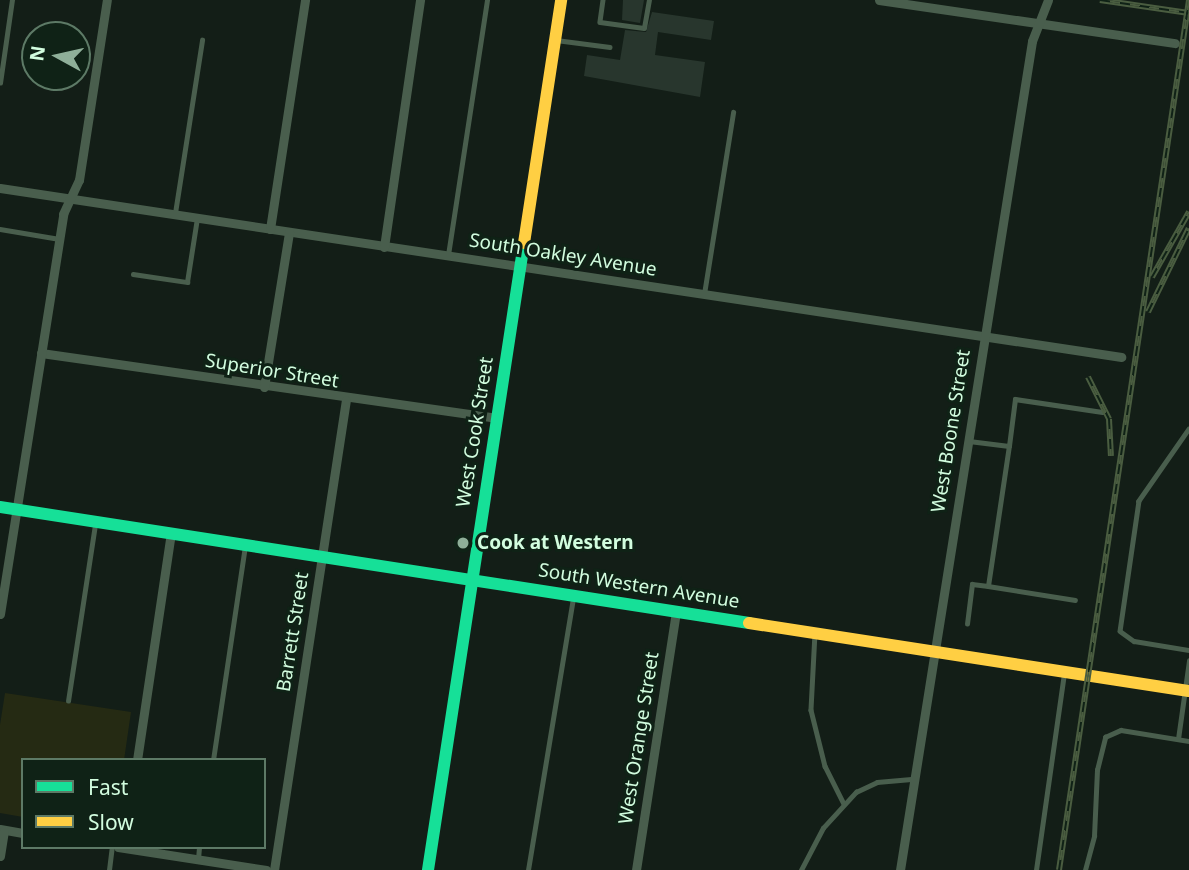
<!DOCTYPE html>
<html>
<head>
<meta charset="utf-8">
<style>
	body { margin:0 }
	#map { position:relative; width:1189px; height:870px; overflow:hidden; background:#131e17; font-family:"Noto Sans",sans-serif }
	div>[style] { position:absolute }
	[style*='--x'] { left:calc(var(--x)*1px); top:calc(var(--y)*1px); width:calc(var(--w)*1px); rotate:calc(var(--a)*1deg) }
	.green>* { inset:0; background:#252a13 }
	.building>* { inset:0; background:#28362d }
	.lane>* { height:4.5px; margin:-2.25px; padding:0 2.25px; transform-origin:2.25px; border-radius:2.25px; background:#495e4d }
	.street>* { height:9px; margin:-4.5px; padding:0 4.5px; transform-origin:4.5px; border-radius:4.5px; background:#495e4d }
	.fast>* { height:12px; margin:-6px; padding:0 6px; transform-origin:6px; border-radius:6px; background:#16e098 }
	.slow>* { height:12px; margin:-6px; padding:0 6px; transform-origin:6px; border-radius:6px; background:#ffcf43 }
	.rail>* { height:6px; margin-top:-3px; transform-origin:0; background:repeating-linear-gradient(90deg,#0f2216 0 10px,#4a5d40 0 20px); box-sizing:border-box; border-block:2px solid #4a5d40 }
	.dots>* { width:19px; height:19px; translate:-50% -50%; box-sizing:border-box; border:4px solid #0f2216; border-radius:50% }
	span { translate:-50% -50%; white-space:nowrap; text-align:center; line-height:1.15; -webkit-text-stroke:6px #0f2216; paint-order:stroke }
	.street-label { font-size:19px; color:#d2fddf }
	.poi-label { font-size:19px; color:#d2fddf; font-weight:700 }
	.left { translate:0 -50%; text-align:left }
	.legend { position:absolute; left:21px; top:758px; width:245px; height:91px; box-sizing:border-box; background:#0f2216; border:2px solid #5d7a66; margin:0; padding:9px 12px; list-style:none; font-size:21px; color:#d2fddf }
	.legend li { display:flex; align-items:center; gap:14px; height:35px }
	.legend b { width:35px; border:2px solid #5d7a66 }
	.north { position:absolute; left:21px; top:21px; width:70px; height:70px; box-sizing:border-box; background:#0f2216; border:2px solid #5d7a66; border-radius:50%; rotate:278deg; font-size:19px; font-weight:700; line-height:28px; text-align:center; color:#d2fddf }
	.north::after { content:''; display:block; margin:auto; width:24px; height:32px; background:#8faf99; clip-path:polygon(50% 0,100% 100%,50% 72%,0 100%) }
</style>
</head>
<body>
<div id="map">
	<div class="green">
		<i style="clip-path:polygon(5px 693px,131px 712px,124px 760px,23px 760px,23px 817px,0 813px,0 725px)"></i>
	</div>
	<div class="building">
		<i style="clip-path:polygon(623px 0,644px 0,640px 23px,622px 20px)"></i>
		<i style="clip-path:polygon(652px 12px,714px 21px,711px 40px,658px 32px,655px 55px,705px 62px,700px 97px,584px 76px,587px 55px,620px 60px,625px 30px,646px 32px)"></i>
	</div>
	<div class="lane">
		<i style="--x:603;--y:0;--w:22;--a:98"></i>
		<i style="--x:600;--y:22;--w:44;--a:7.8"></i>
		<i style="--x:644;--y:28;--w:28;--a:-80"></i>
		<i style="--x:556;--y:40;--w:54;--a:7.4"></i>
		<i style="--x:0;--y:83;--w:84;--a:-81.8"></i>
		<i style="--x:175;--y:213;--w:175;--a:-81.1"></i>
		<i style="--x:0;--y:229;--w:60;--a:9.6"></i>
		<i style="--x:448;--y:255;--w:258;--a:-81.3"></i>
		<i style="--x:133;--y:274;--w:55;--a:8.4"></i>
		<i style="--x:187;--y:282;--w:65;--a:-81.1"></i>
		<i style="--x:704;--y:294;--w:184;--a:-80.9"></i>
		<i style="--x:1189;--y:429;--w:88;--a:124.8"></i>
		<i style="--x:1139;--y:501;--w:131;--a:98.3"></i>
		<i style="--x:1120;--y:631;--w:17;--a:36"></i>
		<i style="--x:1134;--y:641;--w:56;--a:9.3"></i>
		<i style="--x:969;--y:441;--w:40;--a:7.1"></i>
		<i style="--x:1009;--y:446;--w:47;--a:-82.7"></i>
		<i style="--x:1015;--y:399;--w:88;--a:8.5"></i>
		<i style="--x:988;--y:586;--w:88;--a:9.1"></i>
		<i style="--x:967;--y:624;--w:40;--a:-82.9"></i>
		<i style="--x:972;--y:584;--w:16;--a:7"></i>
		<i style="--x:988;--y:586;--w:142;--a:-81.5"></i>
		<i style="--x:815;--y:633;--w:77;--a:93"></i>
		<i style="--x:811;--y:710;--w:58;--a:76"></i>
		<i style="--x:825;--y:766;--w:42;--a:63.4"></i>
		<i style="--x:68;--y:701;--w:178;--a:-81.3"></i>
		<i style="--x:1178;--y:739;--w:79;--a:-82"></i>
		<i style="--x:213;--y:760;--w:216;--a:-81.5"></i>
		<i style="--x:198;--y:859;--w:12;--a:-85"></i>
		<i style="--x:109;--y:870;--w:23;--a:-83"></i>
		<i style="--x:528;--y:870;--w:276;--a:-80.6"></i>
		<i style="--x:801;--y:870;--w:47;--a:-62.4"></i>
		<i style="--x:823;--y:828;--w:49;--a:-47.5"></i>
		<i style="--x:856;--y:792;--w:23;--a:-25"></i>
		<i style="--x:877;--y:782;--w:37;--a:-5"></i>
		<i style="--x:1036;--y:870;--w:199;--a:-81.9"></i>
		<i style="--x:1085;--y:870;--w:35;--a:-75"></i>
		<i style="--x:1094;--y:836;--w:66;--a:-87.4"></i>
		<i style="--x:1097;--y:770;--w:34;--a:-76"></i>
		<i style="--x:1105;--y:737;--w:17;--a:-24"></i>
		<i style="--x:1121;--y:730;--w:69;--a:9.2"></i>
	</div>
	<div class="street">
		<i style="--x:879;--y:0;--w:299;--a:8.3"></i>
		<i style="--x:0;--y:188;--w:1134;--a:8.57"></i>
		<i style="--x:270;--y:229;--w:232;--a:-81.3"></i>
		<i style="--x:384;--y:247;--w:250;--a:-81.7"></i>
		<i style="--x:41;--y:353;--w:461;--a:8.1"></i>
		<i style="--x:264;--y:387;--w:157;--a:-80.8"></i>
		<i style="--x:0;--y:614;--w:405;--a:-81"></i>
		<i style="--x:63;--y:214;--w:38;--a:-65"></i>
		<i style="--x:79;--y:180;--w:182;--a:-81.2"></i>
		<i style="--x:137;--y:760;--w:230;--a:-81.5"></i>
		<i style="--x:0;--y:829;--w:23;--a:10"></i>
		<i style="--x:118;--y:847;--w:150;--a:8.8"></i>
		<i style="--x:0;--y:856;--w:26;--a:-81"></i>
		<i style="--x:274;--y:870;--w:475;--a:-81.3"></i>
		<i style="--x:636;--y:870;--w:261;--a:-81.2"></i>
		<i style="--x:900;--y:870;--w:839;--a:-80.95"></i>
		<i style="--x:1032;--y:41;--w:44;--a:-68.7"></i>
	</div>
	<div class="fast">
		<i style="--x:0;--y:507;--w:758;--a:8.8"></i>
		<i style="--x:428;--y:870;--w:634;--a:-81.3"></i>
	</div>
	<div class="slow">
		<i style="--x:524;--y:243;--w:246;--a:-81.3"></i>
		<i style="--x:749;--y:623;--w:445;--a:8.8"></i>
	</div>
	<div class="rail">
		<i style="--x:1100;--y:0;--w:90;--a:8.3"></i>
		<i style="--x:1152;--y:277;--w:75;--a:-60.4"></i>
		<i style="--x:1148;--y:312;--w:93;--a:-64"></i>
		<i style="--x:1088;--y:377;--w:47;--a:63.4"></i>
		<i style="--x:1109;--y:419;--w:37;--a:87"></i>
		<i style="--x:1059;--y:870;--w:880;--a:-81.5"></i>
	</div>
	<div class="dots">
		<i style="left:463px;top:543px;background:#8faf99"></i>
	</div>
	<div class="street-label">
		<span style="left:563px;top:255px;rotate:9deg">South Oakley Avenue</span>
		<span style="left:272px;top:371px;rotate:9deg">Superior Street</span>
		<span style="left:951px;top:431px;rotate:-81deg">West Boone Street</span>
		<span style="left:475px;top:432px;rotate:-81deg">West Cook Street</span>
		<span style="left:639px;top:586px;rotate:9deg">South Western Avenue</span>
		<span style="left:293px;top:632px;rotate:-81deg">Barrett Street</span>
		<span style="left:639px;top:738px;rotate:-81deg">West Orange Street</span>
	</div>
	<div class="poi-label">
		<span class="left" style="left:477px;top:543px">Cook at Western</span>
	</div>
	<ul class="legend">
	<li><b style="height:9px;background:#16e098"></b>Fast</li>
	<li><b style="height:9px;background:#ffcf43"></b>Slow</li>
	</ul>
	<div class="north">N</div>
</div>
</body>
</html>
